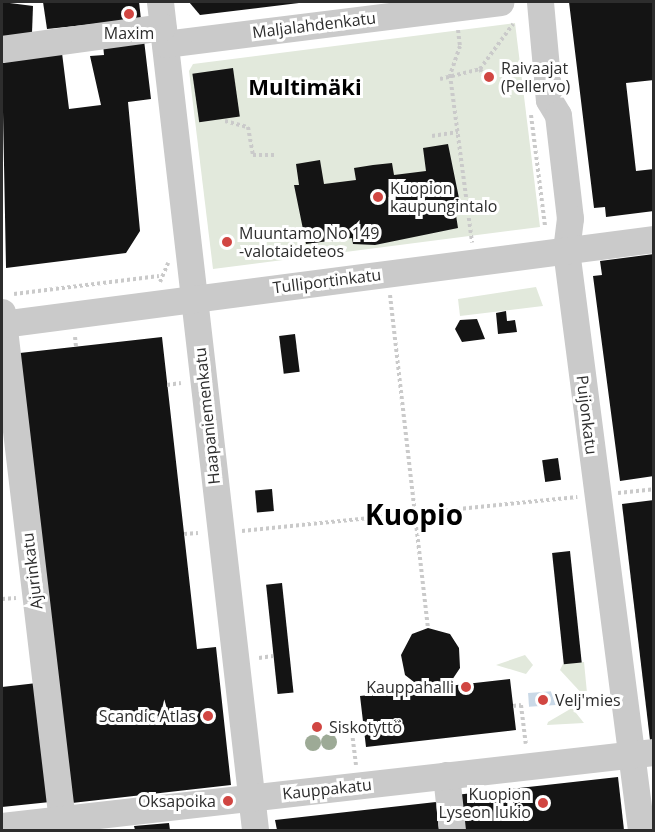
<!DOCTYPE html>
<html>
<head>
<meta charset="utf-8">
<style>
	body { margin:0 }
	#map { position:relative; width:655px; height:832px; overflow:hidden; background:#fff; font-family:"Open Sans",sans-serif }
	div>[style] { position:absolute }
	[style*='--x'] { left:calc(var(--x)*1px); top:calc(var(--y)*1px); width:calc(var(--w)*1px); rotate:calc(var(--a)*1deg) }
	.green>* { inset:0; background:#e2e9dc }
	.water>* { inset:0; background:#cad9e7; transform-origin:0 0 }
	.building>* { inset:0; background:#141414; transform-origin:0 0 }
	.path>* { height:4px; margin-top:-2px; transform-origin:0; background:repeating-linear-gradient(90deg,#cacaca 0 3px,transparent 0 6px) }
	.minor>* { height:27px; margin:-13.5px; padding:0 13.5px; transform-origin:13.5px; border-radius:13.5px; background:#cacaca }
	.trees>* { width:16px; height:16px; margin:-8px; border-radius:50%; background:#9daa96 }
	.dots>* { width:16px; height:16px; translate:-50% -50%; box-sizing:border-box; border:3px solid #fff; border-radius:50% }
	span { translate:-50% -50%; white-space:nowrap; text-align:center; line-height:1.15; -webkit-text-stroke:6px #fff; paint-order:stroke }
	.street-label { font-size:16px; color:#2d2d2d }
	.poi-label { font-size:16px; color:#2d2d2d }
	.left { translate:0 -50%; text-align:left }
	.right { translate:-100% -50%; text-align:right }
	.district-label { font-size:22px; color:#000; font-weight:700 }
	.town-label { font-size:28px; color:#000; font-weight:700 }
	.frame { position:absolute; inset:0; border:3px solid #2d2d2d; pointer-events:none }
</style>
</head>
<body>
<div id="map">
	<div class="green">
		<i style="clip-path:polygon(515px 23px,540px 227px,213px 269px,189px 71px,193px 64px)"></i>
		<i style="clip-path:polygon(536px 287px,543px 306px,460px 316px,458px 299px)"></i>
		<i style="clip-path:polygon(525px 655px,533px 665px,526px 674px,496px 665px)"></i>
		<i style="clip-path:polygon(584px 662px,587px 693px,585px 697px,560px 670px,563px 664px)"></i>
		<i style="clip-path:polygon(572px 708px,584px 723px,547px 725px,548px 722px)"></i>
	</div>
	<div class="water">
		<i style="left:555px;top:691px;width:14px;height:27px;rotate:86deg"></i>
	</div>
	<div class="building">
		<i style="clip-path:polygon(2px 2px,33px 6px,32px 33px,2px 37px)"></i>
		<i style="clip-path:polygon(43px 2px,139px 2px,141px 19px,47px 29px)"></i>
		<i style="clip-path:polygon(189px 2px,299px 2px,299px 3px,200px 15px)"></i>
		<i style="clip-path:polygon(569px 2px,654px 2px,654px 80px,626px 83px,636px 171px,654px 169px,654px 211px,606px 217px,605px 207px,594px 208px)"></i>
		<i style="clip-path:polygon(144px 40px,151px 99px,128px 102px,140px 231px,126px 253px,6px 268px,2px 60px,62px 53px,69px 109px,101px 105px,90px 56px,104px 55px,103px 44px)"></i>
		<i style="left:233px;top:68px;width:49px;height:41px;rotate:82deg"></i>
		<i style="clip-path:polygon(448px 144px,461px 208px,455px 209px,458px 228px,375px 245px,353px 244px,352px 238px,306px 244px,294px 185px,299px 185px,296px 164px,320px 160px,324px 184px,356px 180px,354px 168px,373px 165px,392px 163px,394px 175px,426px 171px,423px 148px)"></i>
		<i style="clip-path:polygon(654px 254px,654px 476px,620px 481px,593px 276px,602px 275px,600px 261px)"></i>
		<i style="clip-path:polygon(506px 311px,507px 321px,515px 320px,517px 332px,498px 334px,496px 313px)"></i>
		<i style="clip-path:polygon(477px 319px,485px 339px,462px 342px,455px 329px,460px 320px)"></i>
		<i style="left:295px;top:334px;width:38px;height:16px;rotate:83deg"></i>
		<i style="clip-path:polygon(162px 337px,197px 649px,216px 647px,231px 785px,63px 804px,11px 354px)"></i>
		<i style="left:558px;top:458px;width:22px;height:16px;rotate:82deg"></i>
		<i style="left:272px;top:489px;width:22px;height:17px;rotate:85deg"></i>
		<i style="clip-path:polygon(654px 500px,654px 740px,650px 740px,622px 504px)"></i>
		<i style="left:570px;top:551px;width:112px;height:18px;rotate:84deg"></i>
		<i style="left:282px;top:583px;width:110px;height:16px;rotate:84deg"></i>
		<i style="clip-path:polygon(428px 628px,450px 634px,459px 648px,460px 668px,448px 686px,510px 679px,516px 730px,366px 747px,360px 696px,423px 689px,405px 675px,401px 655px,412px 634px)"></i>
		<i style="clip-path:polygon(37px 683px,50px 802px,2px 807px,2px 687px)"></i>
		<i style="clip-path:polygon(618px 777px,624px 830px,459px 830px,455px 795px)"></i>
		<i style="clip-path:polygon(436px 802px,439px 830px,277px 830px,275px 820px)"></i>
		<i style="clip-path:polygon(169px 823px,170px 830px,135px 830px,134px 826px)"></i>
	</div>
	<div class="path">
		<i style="--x:458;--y:30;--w:16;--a:83"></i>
		<i style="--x:460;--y:46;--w:31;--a:109"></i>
		<i style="--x:450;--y:75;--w:169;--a:82.5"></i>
		<i style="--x:480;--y:69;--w:11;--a:63"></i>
		<i style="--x:440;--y:79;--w:41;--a:-14"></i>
		<i style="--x:480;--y:69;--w:56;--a:-53.7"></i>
		<i style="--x:531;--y:115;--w:112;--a:82.8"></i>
		<i style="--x:225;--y:121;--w:24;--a:15"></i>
		<i style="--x:248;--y:127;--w:28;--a:80"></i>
		<i style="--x:253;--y:155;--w:22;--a:0"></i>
		<i style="--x:432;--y:136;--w:26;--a:-9"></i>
		<i style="--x:160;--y:282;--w:21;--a:-67"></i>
		<i style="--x:14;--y:294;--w:146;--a:-7.1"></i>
		<i style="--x:390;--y:295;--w:335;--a:83.5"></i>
		<i style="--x:75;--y:337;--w:10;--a:84"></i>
		<i style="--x:167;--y:385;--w:14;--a:-8"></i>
		<i style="--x:618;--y:493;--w:36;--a:-6"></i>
		<i style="--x:242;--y:531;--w:337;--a:-5.8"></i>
		<i style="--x:184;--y:534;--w:14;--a:-4"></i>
		<i style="--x:2;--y:599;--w:14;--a:-4"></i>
		<i style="--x:259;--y:658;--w:14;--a:-8"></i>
		<i style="--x:435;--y:685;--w:11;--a:15"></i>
		<i style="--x:513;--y:706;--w:8;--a:-7"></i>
		<i style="--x:521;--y:705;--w:39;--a:83"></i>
		<i style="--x:356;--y:765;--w:41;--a:-97"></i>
		<i style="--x:351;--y:724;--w:12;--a:-5"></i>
	</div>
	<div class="minor">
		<i style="--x:160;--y:2;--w:833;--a:83.45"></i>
		<i style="--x:540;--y:2;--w:98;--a:84.8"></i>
		<i style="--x:549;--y:100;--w:17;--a:59"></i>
		<i style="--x:558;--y:115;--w:104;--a:83.4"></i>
		<i style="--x:570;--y:218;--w:32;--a:97"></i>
		<i style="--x:566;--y:250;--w:585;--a:82.63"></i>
		<i style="--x:165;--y:44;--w:338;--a:-7.1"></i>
		<i style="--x:2;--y:49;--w:162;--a:-7.8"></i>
		<i style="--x:2;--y:312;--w:522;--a:83.28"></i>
		<i style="--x:2;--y:324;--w:658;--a:-7.43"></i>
		<i style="--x:446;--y:775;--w:55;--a:83.8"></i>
		<i style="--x:2;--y:826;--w:656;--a:-6.48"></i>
	</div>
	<div class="trees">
		<i style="left:329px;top:742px"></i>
		<i style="left:313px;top:743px"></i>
	</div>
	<div class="dots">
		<i style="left:129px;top:14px;background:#d14642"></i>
		<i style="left:489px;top:77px;background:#d14642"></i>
		<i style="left:378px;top:197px;background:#d14642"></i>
		<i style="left:227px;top:242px;background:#d14642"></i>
		<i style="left:466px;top:687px;background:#d14642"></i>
		<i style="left:543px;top:700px;background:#d14642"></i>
		<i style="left:208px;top:716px;background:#d14642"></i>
		<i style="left:317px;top:727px;background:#d14642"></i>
		<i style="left:228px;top:801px;background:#d14642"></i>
		<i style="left:543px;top:803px;background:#d14642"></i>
	</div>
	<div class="street-label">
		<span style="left:314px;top:25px;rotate:-7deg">Maljalahdenkatu</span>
		<span style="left:327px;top:281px;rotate:-7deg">Tulliportinkatu</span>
		<span style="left:587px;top:415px;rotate:83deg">Puijonkatu</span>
		<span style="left:207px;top:416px;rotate:-96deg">Haapaniemenkatu</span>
		<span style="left:32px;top:571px;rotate:-97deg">Ajurinkatu</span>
		<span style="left:327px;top:789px;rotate:-6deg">Kauppakatu</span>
	</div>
	<div class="poi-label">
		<span style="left:129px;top:33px">Maxim</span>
		<span class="left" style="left:501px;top:77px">Raivaajat<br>(Pellervo)</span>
		<span class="left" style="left:390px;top:197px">Kuopion<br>kaupungintalo</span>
		<span class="left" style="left:239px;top:242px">Muuntamo No 149<br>-valotaideteos</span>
		<span class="right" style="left:454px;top:687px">Kauppahalli</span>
		<span class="left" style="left:555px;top:700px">Velj'mies</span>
		<span class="right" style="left:196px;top:716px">Scandic Atlas</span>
		<span class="left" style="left:329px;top:727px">Siskotyttö</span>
		<span class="right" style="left:531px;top:803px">Kuopion<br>Lyseon lukio</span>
		<span class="right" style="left:216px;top:801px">Oksapoika</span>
	</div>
	<div class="district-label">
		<span style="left:305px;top:87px">Multimäki</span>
	</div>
	<div class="town-label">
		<span style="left:414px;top:514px">Kuopio</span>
	</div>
	<div class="frame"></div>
</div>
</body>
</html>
